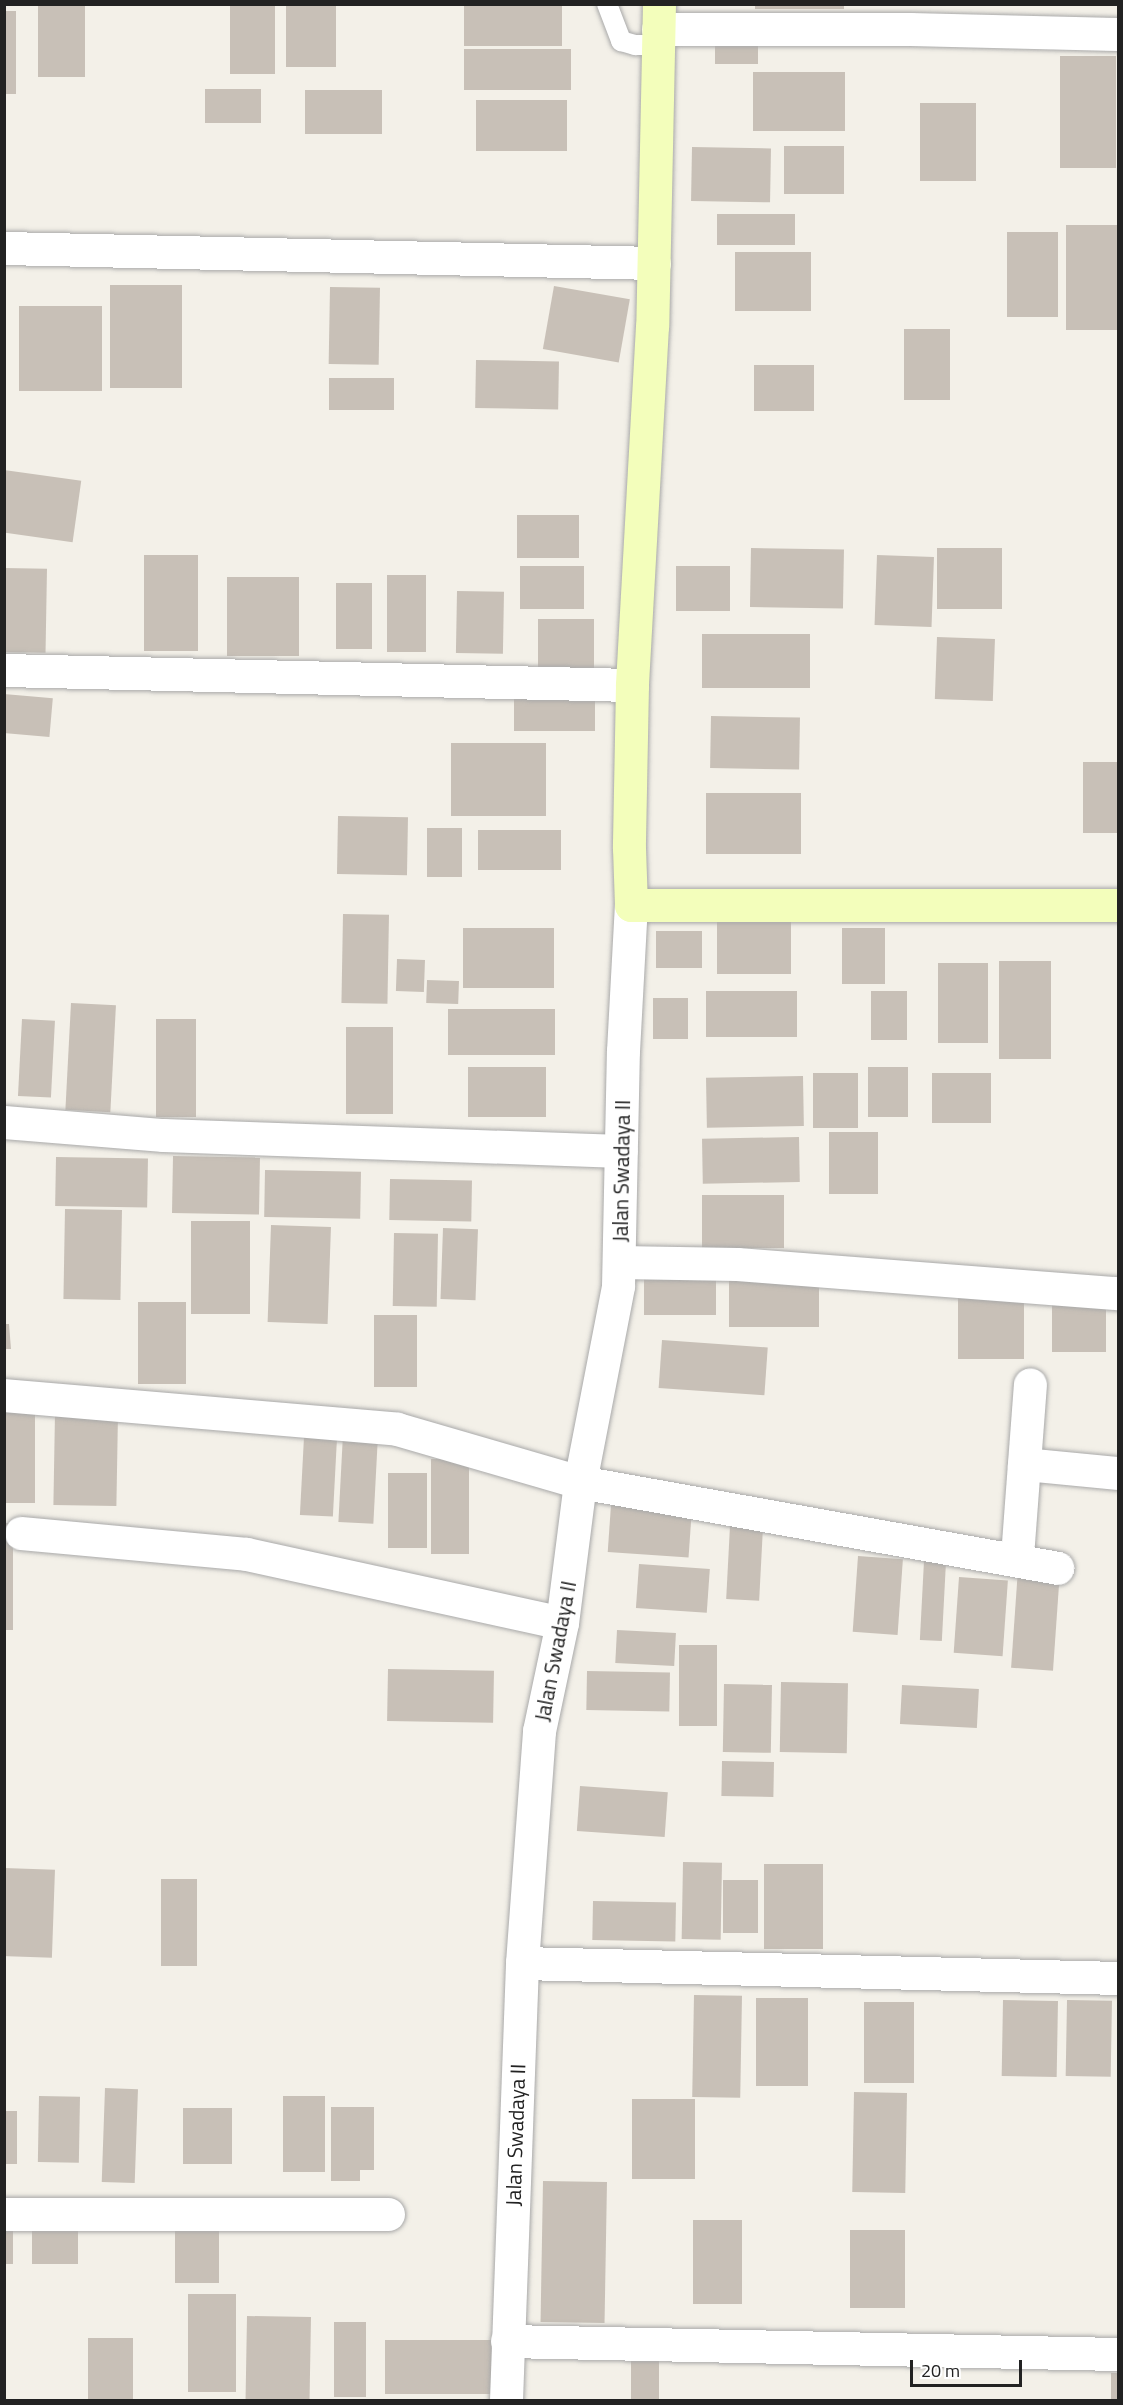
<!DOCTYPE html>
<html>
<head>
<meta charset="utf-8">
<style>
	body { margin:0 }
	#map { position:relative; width:1123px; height:2405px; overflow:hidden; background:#f3f0e8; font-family:"Titillium Web",sans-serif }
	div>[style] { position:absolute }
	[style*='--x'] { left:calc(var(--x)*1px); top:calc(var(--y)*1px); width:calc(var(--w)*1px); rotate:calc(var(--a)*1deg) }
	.building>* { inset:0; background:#c8c0b7; transform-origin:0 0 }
	.roads { filter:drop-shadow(0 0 2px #a9a9a9) drop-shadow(0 0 2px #a9a9a9) }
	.lane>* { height:20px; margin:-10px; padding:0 10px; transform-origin:10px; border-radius:10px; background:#fff }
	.street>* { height:33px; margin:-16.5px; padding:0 16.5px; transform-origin:16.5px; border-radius:16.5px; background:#fff }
	.secondary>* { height:33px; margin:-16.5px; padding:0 16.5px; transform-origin:16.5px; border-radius:16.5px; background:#f3febb }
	span { translate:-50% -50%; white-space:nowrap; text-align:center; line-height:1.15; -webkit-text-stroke:4.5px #fff; paint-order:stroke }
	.street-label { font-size:21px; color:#222 }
	.frame { position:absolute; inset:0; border:6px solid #222; pointer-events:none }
	.scale { position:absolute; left:910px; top:2360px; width:112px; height:27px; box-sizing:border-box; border:3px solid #222; border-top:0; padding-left:8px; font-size:18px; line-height:21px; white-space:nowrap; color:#222; -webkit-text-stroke:4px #fff; paint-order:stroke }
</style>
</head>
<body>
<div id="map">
	<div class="building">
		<i style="left:38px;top:4px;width:47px;height:73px"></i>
		<i style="left:230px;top:4px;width:45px;height:70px"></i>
		<i style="left:286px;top:4px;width:50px;height:63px"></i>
		<i style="left:464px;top:4px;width:98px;height:42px"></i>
		<i style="left:755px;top:4px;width:89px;height:5px"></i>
		<i style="left:4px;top:11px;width:12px;height:83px"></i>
		<i style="left:715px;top:33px;width:43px;height:31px"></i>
		<i style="left:464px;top:49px;width:107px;height:41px"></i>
		<i style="left:1060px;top:56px;width:56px;height:112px"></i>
		<i style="left:753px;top:72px;width:92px;height:59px"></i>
		<i style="left:205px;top:89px;width:56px;height:34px"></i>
		<i style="left:305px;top:90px;width:77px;height:44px"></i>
		<i style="left:476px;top:100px;width:91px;height:51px"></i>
		<i style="left:920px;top:103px;width:56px;height:78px"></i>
		<i style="left:784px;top:146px;width:60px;height:48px"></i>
		<i style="left:692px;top:147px;width:79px;height:54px;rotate:1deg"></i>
		<i style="left:717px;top:214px;width:78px;height:31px"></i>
		<i style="left:1118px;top:225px;width:105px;height:52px;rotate:90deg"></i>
		<i style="left:1007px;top:232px;width:51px;height:85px"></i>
		<i style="left:735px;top:252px;width:76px;height:59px"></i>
		<i style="left:110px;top:285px;width:72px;height:103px"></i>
		<i style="left:554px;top:286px;width:77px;height:64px;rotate:10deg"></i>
		<i style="left:330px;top:287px;width:50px;height:77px;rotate:1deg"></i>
		<i style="left:19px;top:306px;width:83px;height:85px"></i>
		<i style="left:904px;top:329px;width:46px;height:71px"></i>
		<i style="left:476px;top:360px;width:83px;height:48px;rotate:1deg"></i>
		<i style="left:754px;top:365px;width:60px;height:46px"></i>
		<i style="left:329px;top:378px;width:65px;height:32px"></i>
		<i style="left:4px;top:470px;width:78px;height:62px;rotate:8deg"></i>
		<i style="left:517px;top:515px;width:62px;height:43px"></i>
		<i style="left:751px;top:548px;width:93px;height:59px;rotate:1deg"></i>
		<i style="left:937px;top:548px;width:65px;height:61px"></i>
		<i style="left:144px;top:555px;width:54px;height:96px"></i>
		<i style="left:877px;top:555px;width:57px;height:70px;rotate:2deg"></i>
		<i style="left:520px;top:566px;width:64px;height:43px"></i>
		<i style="left:676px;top:566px;width:54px;height:45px"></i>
		<i style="left:4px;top:568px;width:43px;height:84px;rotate:1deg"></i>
		<i style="left:387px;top:575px;width:39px;height:77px"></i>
		<i style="left:227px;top:577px;width:72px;height:79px"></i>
		<i style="left:336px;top:583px;width:36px;height:66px"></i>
		<i style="left:457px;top:591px;width:47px;height:62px;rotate:1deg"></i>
		<i style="left:538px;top:619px;width:56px;height:51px"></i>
		<i style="left:702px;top:634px;width:108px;height:54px"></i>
		<i style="left:937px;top:637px;width:58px;height:62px;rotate:2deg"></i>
		<i style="left:514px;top:686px;width:81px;height:45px"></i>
		<i style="left:4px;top:694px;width:49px;height:39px;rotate:5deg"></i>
		<i style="left:711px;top:716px;width:89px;height:52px;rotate:1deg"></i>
		<i style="left:451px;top:743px;width:95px;height:73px"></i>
		<i style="left:1083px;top:762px;width:35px;height:71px"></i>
		<i style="left:706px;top:793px;width:95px;height:61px"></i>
		<i style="left:338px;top:816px;width:70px;height:58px;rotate:1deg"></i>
		<i style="left:427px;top:828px;width:35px;height:49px"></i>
		<i style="left:478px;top:830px;width:83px;height:40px"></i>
		<i style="left:343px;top:914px;width:46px;height:89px;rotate:1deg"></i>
		<i style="left:791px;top:921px;width:53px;height:74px;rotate:90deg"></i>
		<i style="left:463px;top:928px;width:91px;height:60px"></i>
		<i style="left:842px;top:928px;width:43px;height:56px"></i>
		<i style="left:702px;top:931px;width:37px;height:46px;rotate:90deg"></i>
		<i style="left:397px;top:959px;width:28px;height:32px;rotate:2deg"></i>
		<i style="left:999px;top:961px;width:52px;height:98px"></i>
		<i style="left:938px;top:963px;width:50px;height:80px"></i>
		<i style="left:427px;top:980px;width:32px;height:23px;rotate:2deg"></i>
		<i style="left:797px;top:991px;width:46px;height:91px;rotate:90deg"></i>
		<i style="left:871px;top:991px;width:36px;height:49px"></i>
		<i style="left:653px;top:998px;width:35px;height:41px"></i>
		<i style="left:71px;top:1003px;width:45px;height:107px;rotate:3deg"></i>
		<i style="left:448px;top:1009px;width:107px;height:46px"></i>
		<i style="left:22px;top:1019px;width:33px;height:77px;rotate:3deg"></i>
		<i style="left:156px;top:1019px;width:40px;height:98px"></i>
		<i style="left:346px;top:1027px;width:47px;height:87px"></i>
		<i style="left:468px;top:1067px;width:78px;height:50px"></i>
		<i style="left:868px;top:1067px;width:40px;height:50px"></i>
		<i style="left:813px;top:1073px;width:45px;height:55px"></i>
		<i style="left:932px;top:1073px;width:59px;height:50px"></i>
		<i style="left:803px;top:1076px;width:50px;height:97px;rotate:89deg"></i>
		<i style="left:829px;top:1132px;width:49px;height:62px"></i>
		<i style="left:799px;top:1137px;width:45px;height:97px;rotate:89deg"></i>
		<i style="left:173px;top:1156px;width:87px;height:57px;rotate:1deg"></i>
		<i style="left:56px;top:1157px;width:92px;height:49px;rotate:1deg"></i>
		<i style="left:265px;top:1170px;width:96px;height:47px;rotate:1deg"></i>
		<i style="left:390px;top:1179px;width:82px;height:41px;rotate:1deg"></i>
		<i style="left:784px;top:1195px;width:53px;height:82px;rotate:90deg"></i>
		<i style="left:65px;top:1209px;width:57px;height:90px;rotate:1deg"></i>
		<i style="left:191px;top:1221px;width:59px;height:93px"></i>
		<i style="left:271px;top:1225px;width:60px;height:97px;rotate:2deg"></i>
		<i style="left:443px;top:1228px;width:35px;height:71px;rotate:2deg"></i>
		<i style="left:394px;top:1233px;width:44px;height:73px;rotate:1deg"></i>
		<i style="left:644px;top:1268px;width:72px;height:47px"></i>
		<i style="left:729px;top:1276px;width:90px;height:51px"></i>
		<i style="left:958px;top:1291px;width:66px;height:68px"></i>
		<i style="left:1052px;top:1297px;width:54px;height:55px"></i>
		<i style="left:138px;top:1302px;width:48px;height:82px"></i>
		<i style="left:374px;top:1315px;width:43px;height:72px"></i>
		<i style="clip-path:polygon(4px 1324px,9px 1324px,11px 1349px,4px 1349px)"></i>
		<i style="left:662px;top:1340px;width:106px;height:48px;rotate:4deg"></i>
		<i style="left:4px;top:1412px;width:31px;height:91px"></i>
		<i style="left:55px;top:1413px;width:63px;height:92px;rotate:1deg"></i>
		<i style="left:343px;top:1434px;width:35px;height:88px;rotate:3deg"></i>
		<i style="left:304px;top:1437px;width:33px;height:78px;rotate:3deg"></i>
		<i style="left:431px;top:1459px;width:38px;height:95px"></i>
		<i style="left:388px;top:1473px;width:39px;height:75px"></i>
		<i style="left:611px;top:1505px;width:81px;height:47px;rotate:4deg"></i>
		<i style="left:4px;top:1523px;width:9px;height:107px"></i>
		<i style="left:730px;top:1526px;width:33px;height:73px;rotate:3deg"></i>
		<i style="left:858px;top:1556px;width:45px;height:76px;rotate:4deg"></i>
		<i style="left:924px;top:1561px;width:22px;height:79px;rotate:3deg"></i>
		<i style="left:639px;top:1564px;width:71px;height:44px;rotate:4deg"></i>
		<i style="left:1018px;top:1569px;width:42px;height:99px;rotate:4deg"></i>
		<i style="left:959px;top:1577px;width:49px;height:76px;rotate:4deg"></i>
		<i style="left:617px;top:1630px;width:59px;height:33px;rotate:3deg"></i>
		<i style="left:679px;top:1645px;width:38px;height:81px"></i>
		<i style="left:388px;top:1669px;width:106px;height:52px;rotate:1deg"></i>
		<i style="left:587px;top:1671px;width:83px;height:39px;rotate:1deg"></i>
		<i style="left:781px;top:1682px;width:67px;height:70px;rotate:1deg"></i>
		<i style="left:724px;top:1684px;width:48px;height:68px;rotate:1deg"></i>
		<i style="left:902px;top:1685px;width:77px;height:39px;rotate:3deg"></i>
		<i style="left:722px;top:1761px;width:52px;height:35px;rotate:1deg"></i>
		<i style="left:580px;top:1786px;width:88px;height:45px;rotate:4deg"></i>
		<i style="left:683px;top:1862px;width:39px;height:77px;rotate:1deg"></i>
		<i style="left:764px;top:1864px;width:59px;height:85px"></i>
		<i style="left:4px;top:1868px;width:51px;height:88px;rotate:2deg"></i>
		<i style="left:161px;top:1879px;width:36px;height:87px"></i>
		<i style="left:723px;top:1880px;width:35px;height:53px"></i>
		<i style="left:593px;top:1901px;width:83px;height:39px;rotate:1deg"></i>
		<i style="left:694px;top:1995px;width:48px;height:102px;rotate:1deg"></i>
		<i style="left:756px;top:1998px;width:52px;height:88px"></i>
		<i style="left:1003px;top:2000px;width:55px;height:76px;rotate:1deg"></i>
		<i style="left:1067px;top:2000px;width:45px;height:76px;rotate:1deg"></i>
		<i style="left:864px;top:2002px;width:50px;height:81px"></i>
		<i style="left:105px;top:2088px;width:33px;height:94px;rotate:2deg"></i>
		<i style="left:854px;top:2092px;width:53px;height:100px;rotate:1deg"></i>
		<i style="left:39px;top:2096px;width:41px;height:66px;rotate:1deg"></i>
		<i style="left:283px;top:2096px;width:42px;height:76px"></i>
		<i style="left:632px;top:2099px;width:63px;height:80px"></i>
		<i style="clip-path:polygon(331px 2107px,374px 2107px,374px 2170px,360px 2170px,360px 2181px,331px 2181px)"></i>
		<i style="left:183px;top:2108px;width:49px;height:56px"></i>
		<i style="left:4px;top:2111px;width:13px;height:53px"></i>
		<i style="left:543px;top:2181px;width:64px;height:141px;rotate:1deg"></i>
		<i style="left:4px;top:2216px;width:9px;height:48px"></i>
		<i style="left:32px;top:2219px;width:46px;height:45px"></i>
		<i style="left:693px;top:2220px;width:49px;height:84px"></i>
		<i style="left:175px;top:2225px;width:44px;height:58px"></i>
		<i style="left:850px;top:2230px;width:55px;height:78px"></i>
		<i style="left:188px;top:2294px;width:48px;height:98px"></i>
		<i style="left:247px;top:2316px;width:64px;height:84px;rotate:1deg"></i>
		<i style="left:334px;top:2322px;width:32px;height:75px"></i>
		<i style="left:88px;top:2338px;width:45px;height:62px"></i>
		<i style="left:385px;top:2340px;width:111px;height:54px"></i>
		<i style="left:631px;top:2360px;width:28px;height:40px"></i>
		<i style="left:1111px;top:2373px;width:7px;height:27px"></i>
	</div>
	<div class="roads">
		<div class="lane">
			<i style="--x:607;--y:4;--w:40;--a:69"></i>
			<i style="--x:621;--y:41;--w:15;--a:16"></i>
			<i style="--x:635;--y:45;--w:22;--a:0"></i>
		</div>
		<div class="street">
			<i style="--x:658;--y:29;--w:252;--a:0"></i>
			<i style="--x:910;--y:29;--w:208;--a:1.4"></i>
			<i style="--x:4;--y:248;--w:650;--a:1.32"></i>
			<i style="--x:4;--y:670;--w:628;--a:1.37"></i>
			<i style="--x:4;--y:1122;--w:160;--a:4.7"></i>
			<i style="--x:163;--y:1135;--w:458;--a:2"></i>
			<i style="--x:619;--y:1262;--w:118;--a:1"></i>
			<i style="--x:737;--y:1264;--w:382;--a:4.4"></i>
			<i style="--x:4;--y:1395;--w:394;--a:4.9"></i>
			<i style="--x:397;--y:1429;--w:191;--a:16.2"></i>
			<i style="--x:580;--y:1482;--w:485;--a:10.2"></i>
			<i style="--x:1024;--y:1464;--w:94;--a:5.5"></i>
			<i style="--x:21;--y:1533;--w:226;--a:5.3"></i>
			<i style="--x:246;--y:1554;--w:323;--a:12.3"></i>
			<i style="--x:1018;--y:1543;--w:159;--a:-85.7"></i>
			<i style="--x:522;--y:1963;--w:596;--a:1.44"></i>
			<i style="--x:4;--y:2214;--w:384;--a:0"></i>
			<i style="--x:507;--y:2341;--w:611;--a:1.22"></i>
			<i style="--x:506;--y:2400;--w:437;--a:-87.9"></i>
			<i style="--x:522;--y:1963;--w:233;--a:-85.8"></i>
			<i style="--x:539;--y:1731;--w:110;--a:-78"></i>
			<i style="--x:562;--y:1623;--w:142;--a:-82.7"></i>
			<i style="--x:580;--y:1482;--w:200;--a:-79"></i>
			<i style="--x:618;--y:1286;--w:235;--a:-88.8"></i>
			<i style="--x:623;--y:1051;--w:146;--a:-86.9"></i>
		</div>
		<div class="secondary">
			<i style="--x:659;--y:4;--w:322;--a:91.2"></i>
			<i style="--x:652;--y:326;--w:360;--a:93.2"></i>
			<i style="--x:632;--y:685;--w:163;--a:91.1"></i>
			<i style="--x:629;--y:848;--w:57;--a:88"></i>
			<i style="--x:631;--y:905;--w:487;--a:0"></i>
		</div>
	</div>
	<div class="street-label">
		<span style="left:621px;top:1171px;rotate:-89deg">Jalan Swadaya II</span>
		<span style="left:555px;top:1651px;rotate:-79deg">Jalan Swadaya II</span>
		<span style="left:515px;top:2135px;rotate:-88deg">Jalan Swadaya II</span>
	</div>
	<div class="frame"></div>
	<div class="scale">20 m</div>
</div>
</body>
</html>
